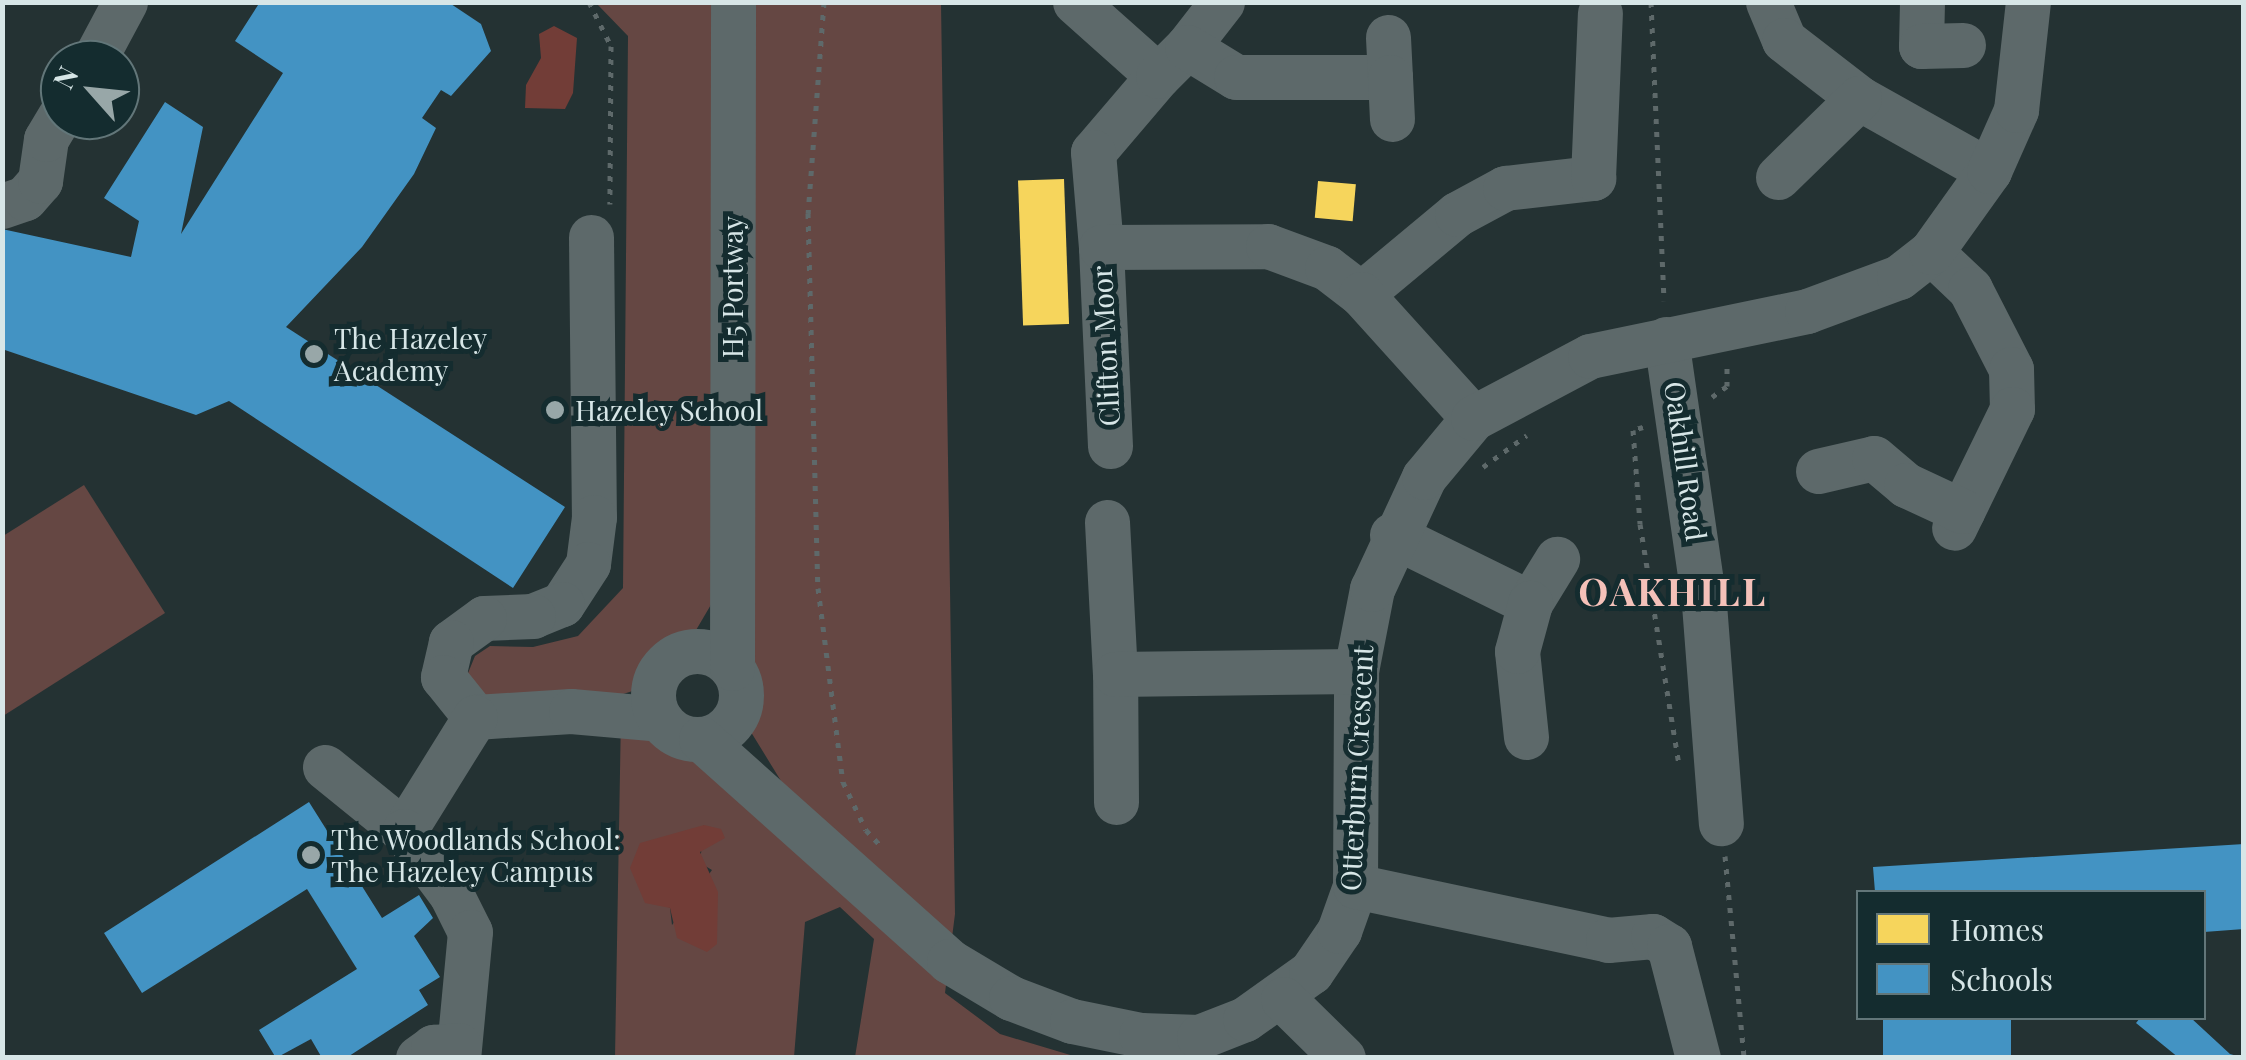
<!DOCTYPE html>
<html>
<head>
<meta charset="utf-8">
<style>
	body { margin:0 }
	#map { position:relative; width:2246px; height:1060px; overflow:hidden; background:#243233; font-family:"Playfair Display",serif }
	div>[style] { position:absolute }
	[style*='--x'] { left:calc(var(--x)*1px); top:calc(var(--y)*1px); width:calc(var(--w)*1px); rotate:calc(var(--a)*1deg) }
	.green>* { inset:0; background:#654743 }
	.water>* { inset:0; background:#723d37 }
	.homes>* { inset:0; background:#f6d55c; transform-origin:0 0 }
	.schools>* { inset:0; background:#4393c3; transform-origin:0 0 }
	.path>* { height:5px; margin-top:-2.5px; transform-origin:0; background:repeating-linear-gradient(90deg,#5e696a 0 5px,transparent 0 13px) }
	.minor>* { height:45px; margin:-22.5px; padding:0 22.5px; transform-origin:22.5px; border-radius:22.5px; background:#5d696a }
	.minor>.ring { margin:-22.5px; padding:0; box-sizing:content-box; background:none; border:45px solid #5d696a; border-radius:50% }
	.dots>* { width:28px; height:28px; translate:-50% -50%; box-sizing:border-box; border:5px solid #142c2f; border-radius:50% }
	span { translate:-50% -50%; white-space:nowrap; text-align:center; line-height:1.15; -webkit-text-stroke:10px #142c2f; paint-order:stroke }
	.street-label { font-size:28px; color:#d7e6e7 }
	.poi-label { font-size:28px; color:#d7e6e7 }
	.left { translate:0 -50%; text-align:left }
	.district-label { font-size:38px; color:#f4c1b9; font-weight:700; letter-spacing:2.5px }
	.frame { position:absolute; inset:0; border:5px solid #d7e6e7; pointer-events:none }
	.legend { position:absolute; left:1856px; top:890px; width:350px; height:130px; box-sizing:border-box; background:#142c2f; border:2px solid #627679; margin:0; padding:12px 18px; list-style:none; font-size:30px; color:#d7e6e7 }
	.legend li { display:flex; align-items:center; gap:20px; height:50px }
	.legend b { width:50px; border:2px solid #627679 }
	.north { position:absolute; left:40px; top:40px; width:100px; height:100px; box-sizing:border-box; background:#142c2f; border:2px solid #627679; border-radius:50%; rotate:297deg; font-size:28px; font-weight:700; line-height:40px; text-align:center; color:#d7e6e7 }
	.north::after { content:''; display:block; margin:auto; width:35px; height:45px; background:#98a7a8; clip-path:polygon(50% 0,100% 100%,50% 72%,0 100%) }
</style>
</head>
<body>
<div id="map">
	<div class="green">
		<i style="clip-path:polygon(evenodd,596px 3px,941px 3px,955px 914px,945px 993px,1000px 1034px,1077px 1057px,855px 1057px,874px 939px,840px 907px,805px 922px,794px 1057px,615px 1057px,621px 715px,689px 738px,813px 833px,738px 711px,729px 574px,682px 654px,664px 666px,654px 684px,571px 711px,459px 695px,475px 656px,490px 646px,533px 647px,578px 636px,623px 588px,628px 36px,596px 3px,704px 825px,700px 863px,712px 870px,672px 925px,670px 908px,658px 901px,704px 825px)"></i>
		<i style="clip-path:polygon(84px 485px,165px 613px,3px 716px,3px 536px)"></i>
	</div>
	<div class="water">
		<i style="clip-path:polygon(554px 26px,577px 38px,573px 93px,565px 109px,525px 108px,526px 85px,541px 58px,539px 34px)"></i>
		<i style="clip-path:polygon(704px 825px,721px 829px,725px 838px,700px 852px,718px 892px,717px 944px,707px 952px,677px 938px,670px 908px,645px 903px,630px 868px,640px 843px)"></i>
	</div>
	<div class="homes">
		<i style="left:1064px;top:179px;width:145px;height:46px;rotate:88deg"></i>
		<i style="left:1318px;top:181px;width:38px;height:37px;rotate:5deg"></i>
	</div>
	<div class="schools">
		<i style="clip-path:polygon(260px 2px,448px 2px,481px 24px,491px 51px,451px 96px,441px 90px,422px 118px,436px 128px,414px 174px,362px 247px,286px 327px,565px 507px,513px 588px,229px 401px,196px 415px,2px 349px,2px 229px,131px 257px,139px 221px,104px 198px,165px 102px,203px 127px,181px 234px,283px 73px,235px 41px)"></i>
		<i style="clip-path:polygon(309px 802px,382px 918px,419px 895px,433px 918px,414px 936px,440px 977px,419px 990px,428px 1005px,346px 1058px,322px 1058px,311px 1039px,276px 1058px,259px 1030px,357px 969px,307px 889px,142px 993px,104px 933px)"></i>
		<i style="clip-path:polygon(2244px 844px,2244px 929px,2204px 932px,2204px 892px,1875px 892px,1873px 867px)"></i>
		<i style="left:1883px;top:1018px;width:128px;height:40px"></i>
		<i style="clip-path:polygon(2140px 1018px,2191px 1018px,2230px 1054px,2244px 1058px,2179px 1058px,2136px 1023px)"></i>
	</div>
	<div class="path">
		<i style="--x:589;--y:2;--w:49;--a:63.4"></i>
		<i style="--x:611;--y:46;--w:158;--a:90.4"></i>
		<i style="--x:824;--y:2;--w:212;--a:94.3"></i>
		<i style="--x:808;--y:213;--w:375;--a:88.5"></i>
		<i style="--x:818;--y:588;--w:196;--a:82.7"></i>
		<i style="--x:843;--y:782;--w:53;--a:64.4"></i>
		<i style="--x:866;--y:830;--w:22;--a:47"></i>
		<i style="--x:1651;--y:2;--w:299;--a:87.5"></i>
		<i style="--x:1712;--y:397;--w:19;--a:-36"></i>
		<i style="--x:1727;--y:386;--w:20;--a:-90"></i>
		<i style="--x:1643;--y:427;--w:10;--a:163"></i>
		<i style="--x:1633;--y:430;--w:94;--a:85.7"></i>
		<i style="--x:1640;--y:524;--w:243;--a:80.8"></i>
		<i style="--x:1483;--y:467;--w:54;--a:-36"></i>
		<i style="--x:1725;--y:856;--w:203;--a:84.6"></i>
	</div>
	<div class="minor">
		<i style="--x:1075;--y:2;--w:111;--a:41.7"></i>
		<i style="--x:1158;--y:76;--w:100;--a:130.5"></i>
		<i style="--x:1093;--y:152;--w:95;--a:85.2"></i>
		<i style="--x:1768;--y:2;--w:41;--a:67.2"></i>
		<i style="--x:1784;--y:40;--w:95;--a:37.7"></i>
		<i style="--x:1859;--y:98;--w:149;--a:29.3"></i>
		<i style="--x:1922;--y:2;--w:44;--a:91.3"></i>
		<i style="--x:1921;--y:46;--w:42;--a:-1.4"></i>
		<i style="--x:1187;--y:47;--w:57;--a:-52.1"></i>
		<i style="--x:94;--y:60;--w:66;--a:-61.9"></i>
		<i style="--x:1158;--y:76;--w:41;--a:-45"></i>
		<i style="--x:1187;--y:47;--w:57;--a:31.5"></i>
		<i style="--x:1236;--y:77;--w:154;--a:0"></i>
		<i style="--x:1390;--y:77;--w:40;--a:-92.9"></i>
		<i style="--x:1390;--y:77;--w:42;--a:87.3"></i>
		<i style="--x:1778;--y:177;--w:113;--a:-44.3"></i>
		<i style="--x:2;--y:206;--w:24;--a:-19"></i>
		<i style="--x:25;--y:198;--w:23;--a:-49"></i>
		<i style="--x:40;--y:181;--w:42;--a:-81.9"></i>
		<i style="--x:46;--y:139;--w:27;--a:-59"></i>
		<i style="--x:591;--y:237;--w:280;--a:89.4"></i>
		<i style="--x:594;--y:517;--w:47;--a:97.3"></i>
		<i style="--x:588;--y:564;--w:48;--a:123"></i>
		<i style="--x:562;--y:604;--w:31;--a:158"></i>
		<i style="--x:533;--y:616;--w:49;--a:177.7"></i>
		<i style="--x:484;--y:618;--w:41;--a:144"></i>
		<i style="--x:451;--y:642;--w:36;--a:103"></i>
		<i style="--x:443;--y:677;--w:51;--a:51.3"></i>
		<i style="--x:475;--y:717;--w:96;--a:-3.6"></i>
		<i style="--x:571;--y:711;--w:89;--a:5.1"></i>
		<i style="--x:1931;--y:252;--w:54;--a:43.5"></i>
		<i style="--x:1970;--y:289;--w:90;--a:62.9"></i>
		<i style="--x:2011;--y:369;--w:40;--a:88.6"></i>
		<i style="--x:2012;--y:409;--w:132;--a:116"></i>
		<i style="--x:1361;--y:294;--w:125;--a:-39.8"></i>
		<i style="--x:1457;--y:214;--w:55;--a:-28.4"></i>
		<i style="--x:1505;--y:188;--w:89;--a:-6.5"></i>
		<i style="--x:1593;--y:178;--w:165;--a:-87.6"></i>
		<i style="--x:1666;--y:339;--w:268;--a:81.8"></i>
		<i style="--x:1704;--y:604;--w:220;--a:85.6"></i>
		<i style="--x:1110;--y:446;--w:199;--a:-92.6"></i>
		<i style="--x:1101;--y:247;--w:167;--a:-0.3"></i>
		<i style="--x:1268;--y:246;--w:63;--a:20.4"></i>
		<i style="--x:1327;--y:268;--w:43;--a:37.4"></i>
		<i style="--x:1361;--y:294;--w:167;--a:47.9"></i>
		<i style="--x:1818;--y:471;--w:57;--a:-13.1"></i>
		<i style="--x:1874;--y:458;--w:42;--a:40.2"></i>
		<i style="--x:1906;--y:485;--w:62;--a:24.9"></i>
		<i style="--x:1107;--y:522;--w:152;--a:87"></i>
		<i style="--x:1392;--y:535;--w:154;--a:26.2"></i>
		<i style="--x:1530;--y:603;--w:52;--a:-58.5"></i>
		<i class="ring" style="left:653px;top:651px;width:43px;height:43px"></i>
		<i style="--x:732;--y:668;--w:666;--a:-89.91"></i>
		<i style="--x:1526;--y:737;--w:86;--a:-96"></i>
		<i style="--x:1517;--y:651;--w:50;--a:-74.8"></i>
		<i style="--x:701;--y:739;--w:333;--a:41.8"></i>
		<i style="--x:949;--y:961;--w:72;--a:30.8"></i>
		<i style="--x:1011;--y:998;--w:65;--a:20.7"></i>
		<i style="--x:1072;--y:1021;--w:70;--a:11.5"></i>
		<i style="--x:1141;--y:1035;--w:58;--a:2"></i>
		<i style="--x:1199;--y:1037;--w:49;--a:-21.4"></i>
		<i style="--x:1245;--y:1019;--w:81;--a:-35.5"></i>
		<i style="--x:1311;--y:972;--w:50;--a:-55.7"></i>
		<i style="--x:1339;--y:931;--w:48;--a:-70.4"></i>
		<i style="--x:1355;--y:886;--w:215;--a:-89.7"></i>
		<i style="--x:1356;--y:671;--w:84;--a:-79"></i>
		<i style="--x:1372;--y:589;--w:123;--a:-65.1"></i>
		<i style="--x:1424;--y:477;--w:77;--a:-50.3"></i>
		<i style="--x:1473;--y:418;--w:132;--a:-27.9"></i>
		<i style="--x:1590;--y:356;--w:222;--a:-11.7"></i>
		<i style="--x:1807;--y:311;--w:98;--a:-20.3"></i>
		<i style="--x:1899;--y:277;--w:41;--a:-38"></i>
		<i style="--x:1931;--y:252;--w:100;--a:-54.4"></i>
		<i style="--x:1989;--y:171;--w:67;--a:-66.1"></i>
		<i style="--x:2016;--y:110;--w:109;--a:-83.7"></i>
		<i style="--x:325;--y:767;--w:102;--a:39"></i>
		<i style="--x:404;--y:831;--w:134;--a:-58.1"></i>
		<i style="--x:1116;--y:802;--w:128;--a:-90.4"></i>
		<i style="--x:1115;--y:674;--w:241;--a:-0.7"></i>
		<i style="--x:404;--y:831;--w:79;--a:53.3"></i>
		<i style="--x:451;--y:894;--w:42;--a:63.4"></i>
		<i style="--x:470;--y:932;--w:127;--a:95.4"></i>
		<i style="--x:1355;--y:886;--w:259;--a:12"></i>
		<i style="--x:1608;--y:940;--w:45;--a:-5.1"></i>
		<i style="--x:1653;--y:936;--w:19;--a:32"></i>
		<i style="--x:1669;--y:946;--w:116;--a:75.5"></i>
		<i style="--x:1283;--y:999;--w:84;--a:44.5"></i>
		<i style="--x:418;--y:1058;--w:19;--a:-36"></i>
		<i style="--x:433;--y:1047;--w:26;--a:-4"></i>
	</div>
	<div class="dots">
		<i style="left:314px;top:354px;background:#98a7a8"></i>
		<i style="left:555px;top:410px;background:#98a7a8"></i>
		<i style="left:311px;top:855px;background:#98a7a8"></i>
	</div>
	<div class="street-label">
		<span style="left:732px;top:287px;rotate:-90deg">H5 Portway</span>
		<span style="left:1105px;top:346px;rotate:-93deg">Clifton Moor</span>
		<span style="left:1686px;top:461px;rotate:82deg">Oakhill Road</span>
		<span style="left:1356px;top:768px;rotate:-87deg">Otterburn Crescent</span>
	</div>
	<div class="poi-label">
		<span class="left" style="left:334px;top:354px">The Hazeley<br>Academy</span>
		<span class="left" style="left:575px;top:410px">Hazeley School</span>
		<span class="left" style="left:331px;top:855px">The Woodlands School:<br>The Hazeley Campus</span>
	</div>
	<div class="district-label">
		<span style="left:1673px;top:591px">OAKHILL</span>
	</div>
	<div class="frame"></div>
	<ul class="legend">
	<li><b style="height:28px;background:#f6d55c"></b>Homes</li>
	<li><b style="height:28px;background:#4393c3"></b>Schools</li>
	</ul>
	<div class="north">N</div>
</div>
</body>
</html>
